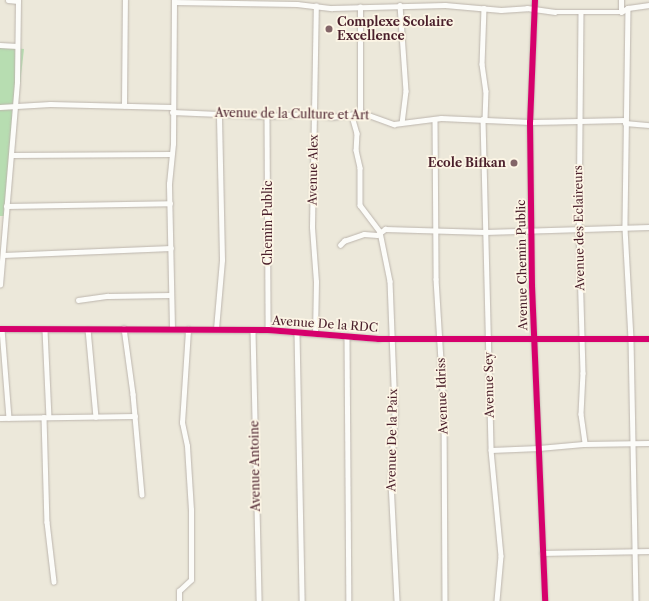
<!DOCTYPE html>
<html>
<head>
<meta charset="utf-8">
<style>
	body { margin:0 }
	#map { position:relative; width:649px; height:601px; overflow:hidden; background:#ece8da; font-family:"Libre Caslon Text",serif }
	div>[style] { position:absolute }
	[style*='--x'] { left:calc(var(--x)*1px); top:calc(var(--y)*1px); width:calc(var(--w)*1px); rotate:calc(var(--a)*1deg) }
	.green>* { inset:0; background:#b7ddb1 }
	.roads { filter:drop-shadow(0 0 1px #bcb5ad) drop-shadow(0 0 1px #bcb5ad) }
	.minor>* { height:4.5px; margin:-2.25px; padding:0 2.25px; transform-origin:2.25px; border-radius:2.25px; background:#fcfcf9 }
	.cycleway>* { height:6px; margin:-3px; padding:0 3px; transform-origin:3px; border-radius:3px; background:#d6006c }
	.dots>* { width:11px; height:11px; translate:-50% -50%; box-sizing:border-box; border:2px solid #fcf5e5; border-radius:50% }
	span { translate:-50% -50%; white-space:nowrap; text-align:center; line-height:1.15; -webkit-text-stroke:3.5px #fcf5e5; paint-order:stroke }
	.poi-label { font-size:12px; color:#4a1f2b; font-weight:700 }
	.left { translate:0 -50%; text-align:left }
	.right { translate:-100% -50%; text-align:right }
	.street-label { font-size:12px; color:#4a1f2b }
</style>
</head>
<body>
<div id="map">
	<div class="green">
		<i style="clip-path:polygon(0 46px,24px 49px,5px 216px,0 216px)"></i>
	</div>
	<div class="roads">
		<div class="minor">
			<i style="--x:8;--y:0;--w:10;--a:6"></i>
			<i style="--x:535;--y:0;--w:122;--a:92.3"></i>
			<i style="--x:530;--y:122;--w:164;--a:89.3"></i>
			<i style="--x:532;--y:286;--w:315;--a:87.6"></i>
			<i style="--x:174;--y:2;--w:123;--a:0.9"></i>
			<i style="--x:297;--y:4;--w:35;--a:7"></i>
			<i style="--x:332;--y:8;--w:113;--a:-1.5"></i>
			<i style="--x:445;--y:5;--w:56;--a:5.1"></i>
			<i style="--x:501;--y:10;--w:26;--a:-4"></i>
			<i style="--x:527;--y:8;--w:28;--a:8"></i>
			<i style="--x:555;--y:12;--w:66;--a:0"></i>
			<i style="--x:621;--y:12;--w:8;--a:-30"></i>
			<i style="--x:628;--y:8;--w:21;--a:-8"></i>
			<i style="--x:400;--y:5;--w:86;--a:86"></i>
			<i style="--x:406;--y:91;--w:31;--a:97"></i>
			<i style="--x:484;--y:8;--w:56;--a:92"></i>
			<i style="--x:482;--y:64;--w:27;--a:82"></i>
			<i style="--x:486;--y:91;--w:28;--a:92"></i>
			<i style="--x:628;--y:8;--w:220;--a:90.8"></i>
			<i style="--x:625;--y:228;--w:111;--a:86.9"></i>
			<i style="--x:631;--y:339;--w:262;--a:88.9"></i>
			<i style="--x:581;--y:12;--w:217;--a:90.5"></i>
			<i style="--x:579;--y:229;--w:144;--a:88.4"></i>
			<i style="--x:583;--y:373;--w:41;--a:92.8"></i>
			<i style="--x:581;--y:414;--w:30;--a:82"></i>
			<i style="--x:621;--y:12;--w:12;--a:-90"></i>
			<i style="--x:0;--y:45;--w:17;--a:3"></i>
			<i style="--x:124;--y:106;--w:106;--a:-89.5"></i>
			<i style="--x:0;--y:107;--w:50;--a:-3.4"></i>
			<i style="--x:50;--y:104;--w:121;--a:1.4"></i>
			<i style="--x:172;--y:112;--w:95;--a:2.4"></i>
			<i style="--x:267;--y:116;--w:41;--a:-2.8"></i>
			<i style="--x:308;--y:114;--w:23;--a:7"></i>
			<i style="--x:331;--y:117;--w:32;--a:-7"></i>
			<i style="--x:363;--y:113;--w:33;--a:20"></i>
			<i style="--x:394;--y:124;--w:47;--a:-7.3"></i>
			<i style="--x:441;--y:118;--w:89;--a:2.6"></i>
			<i style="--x:530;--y:122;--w:95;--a:-1.2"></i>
			<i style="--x:360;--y:113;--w:106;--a:-90"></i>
			<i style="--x:267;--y:116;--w:214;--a:89.7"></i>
			<i style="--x:352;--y:116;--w:18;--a:74"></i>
			<i style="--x:357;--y:133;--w:17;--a:93"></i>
			<i style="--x:356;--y:150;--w:18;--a:77"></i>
			<i style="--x:360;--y:168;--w:37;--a:90"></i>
			<i style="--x:360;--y:205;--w:34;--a:53"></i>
			<i style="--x:380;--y:232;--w:50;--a:78.5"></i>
			<i style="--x:390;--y:281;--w:133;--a:87.8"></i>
			<i style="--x:395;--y:414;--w:68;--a:93.4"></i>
			<i style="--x:391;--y:482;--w:119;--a:87.1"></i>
			<i style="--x:435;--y:119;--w:160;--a:89.6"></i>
			<i style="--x:436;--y:279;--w:132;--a:86.5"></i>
			<i style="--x:444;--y:411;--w:190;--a:89.7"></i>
			<i style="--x:483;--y:119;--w:331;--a:88.6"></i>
			<i style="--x:491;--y:450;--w:106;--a:84.6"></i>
			<i style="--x:501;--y:556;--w:45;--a:95.1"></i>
			<i style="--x:625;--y:123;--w:24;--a:5"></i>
			<i style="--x:11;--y:155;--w:160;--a:-0.4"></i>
			<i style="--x:6;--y:206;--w:164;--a:-1"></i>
			<i style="--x:340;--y:245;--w:6;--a:-45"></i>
			<i style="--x:344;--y:241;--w:21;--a:-19"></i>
			<i style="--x:364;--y:234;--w:13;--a:4"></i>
			<i style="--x:377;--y:235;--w:10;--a:-37"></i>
			<i style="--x:385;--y:229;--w:100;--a:1.7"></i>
			<i style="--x:485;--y:232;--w:164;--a:-1.7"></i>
			<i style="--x:3;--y:255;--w:168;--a:-2.4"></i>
			<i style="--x:0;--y:285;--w:204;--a:-85.2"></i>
			<i style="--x:17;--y:82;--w:82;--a:-89.3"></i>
			<i style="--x:78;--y:300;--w:30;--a:-8"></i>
			<i style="--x:108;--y:296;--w:63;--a:-0.9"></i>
			<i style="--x:124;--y:328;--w:67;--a:82.2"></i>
			<i style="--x:133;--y:394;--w:101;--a:84.9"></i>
			<i style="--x:0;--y:329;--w:268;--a:0.2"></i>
			<i style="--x:268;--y:330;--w:111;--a:4.6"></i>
			<i style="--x:379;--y:339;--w:270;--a:0"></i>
			<i style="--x:2;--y:329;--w:89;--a:85.5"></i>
			<i style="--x:88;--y:329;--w:88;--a:84.8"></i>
			<i style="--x:172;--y:329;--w:145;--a:-91.2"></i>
			<i style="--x:169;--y:184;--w:40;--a:-84.3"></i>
			<i style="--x:173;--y:144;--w:144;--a:-89.6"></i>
			<i style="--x:216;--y:329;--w:69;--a:-85"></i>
			<i style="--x:222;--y:260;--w:145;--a:-91.2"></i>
			<i style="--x:45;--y:330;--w:87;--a:87.4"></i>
			<i style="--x:253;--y:331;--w:270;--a:88.7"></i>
			<i style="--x:297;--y:333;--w:268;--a:88.9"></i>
			<i style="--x:315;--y:334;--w:52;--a:-88.9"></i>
			<i style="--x:316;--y:282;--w:55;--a:-94.2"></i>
			<i style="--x:312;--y:227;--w:221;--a:-89"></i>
			<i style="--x:347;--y:337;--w:264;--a:89.6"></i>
			<i style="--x:44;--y:417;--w:105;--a:88.4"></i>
			<i style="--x:47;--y:522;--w:60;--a:83.3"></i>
			<i style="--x:0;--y:418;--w:135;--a:-0.8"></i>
			<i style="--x:491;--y:450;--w:48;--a:-2.4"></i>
			<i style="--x:539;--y:448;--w:44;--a:-5.2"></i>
			<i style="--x:583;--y:444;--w:66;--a:-0.9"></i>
			<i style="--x:542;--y:553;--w:107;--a:-1.1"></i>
			<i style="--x:179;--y:601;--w:10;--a:-90"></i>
			<i style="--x:179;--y:591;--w:16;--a:-43"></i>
			<i style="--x:191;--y:580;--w:70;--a:-90"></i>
			<i style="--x:191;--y:510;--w:64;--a:-93.6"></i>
			<i style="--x:187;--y:446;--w:24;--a:-102"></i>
			<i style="--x:182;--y:423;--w:94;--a:-86.3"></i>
		</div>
	</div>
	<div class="cycleway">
		<i style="--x:535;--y:0;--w:122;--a:92.3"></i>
		<i style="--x:530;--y:122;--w:164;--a:89.3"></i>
		<i style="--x:532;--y:286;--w:315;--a:87.6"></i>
		<i style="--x:0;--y:329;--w:268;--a:0.2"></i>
		<i style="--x:268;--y:330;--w:111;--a:4.6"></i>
		<i style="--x:379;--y:339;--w:270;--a:0"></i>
	</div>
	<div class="dots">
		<i style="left:329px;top:29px;background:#836568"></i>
		<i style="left:514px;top:163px;background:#836568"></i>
	</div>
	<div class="poi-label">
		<span class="left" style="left:337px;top:29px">Complexe Scolaire<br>Excellence</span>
		<span class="right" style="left:506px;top:163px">Ecole Bifkan</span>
	</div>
	<div class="street-label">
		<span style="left:292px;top:114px;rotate:1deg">Avenue de la Culture et Art</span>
		<span style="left:313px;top:170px;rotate:-89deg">Avenue Alex</span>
		<span style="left:268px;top:223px;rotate:-90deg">Chemin Public</span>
		<span style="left:579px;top:228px;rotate:-91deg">Avenue des Eclaireurs</span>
		<span style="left:522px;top:265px;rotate:-91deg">Avenue Chemin Public</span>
		<span style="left:325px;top:324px;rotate:4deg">Avenue De la RDC</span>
		<span style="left:489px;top:385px;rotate:-91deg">Avenue Sey</span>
		<span style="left:442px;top:396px;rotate:-92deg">Avenue Idriss</span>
		<span style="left:392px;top:440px;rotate:-89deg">Avenue De la Paix</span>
		<span style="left:255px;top:466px;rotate:-91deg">Avenue Antoine</span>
	</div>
</div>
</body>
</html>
